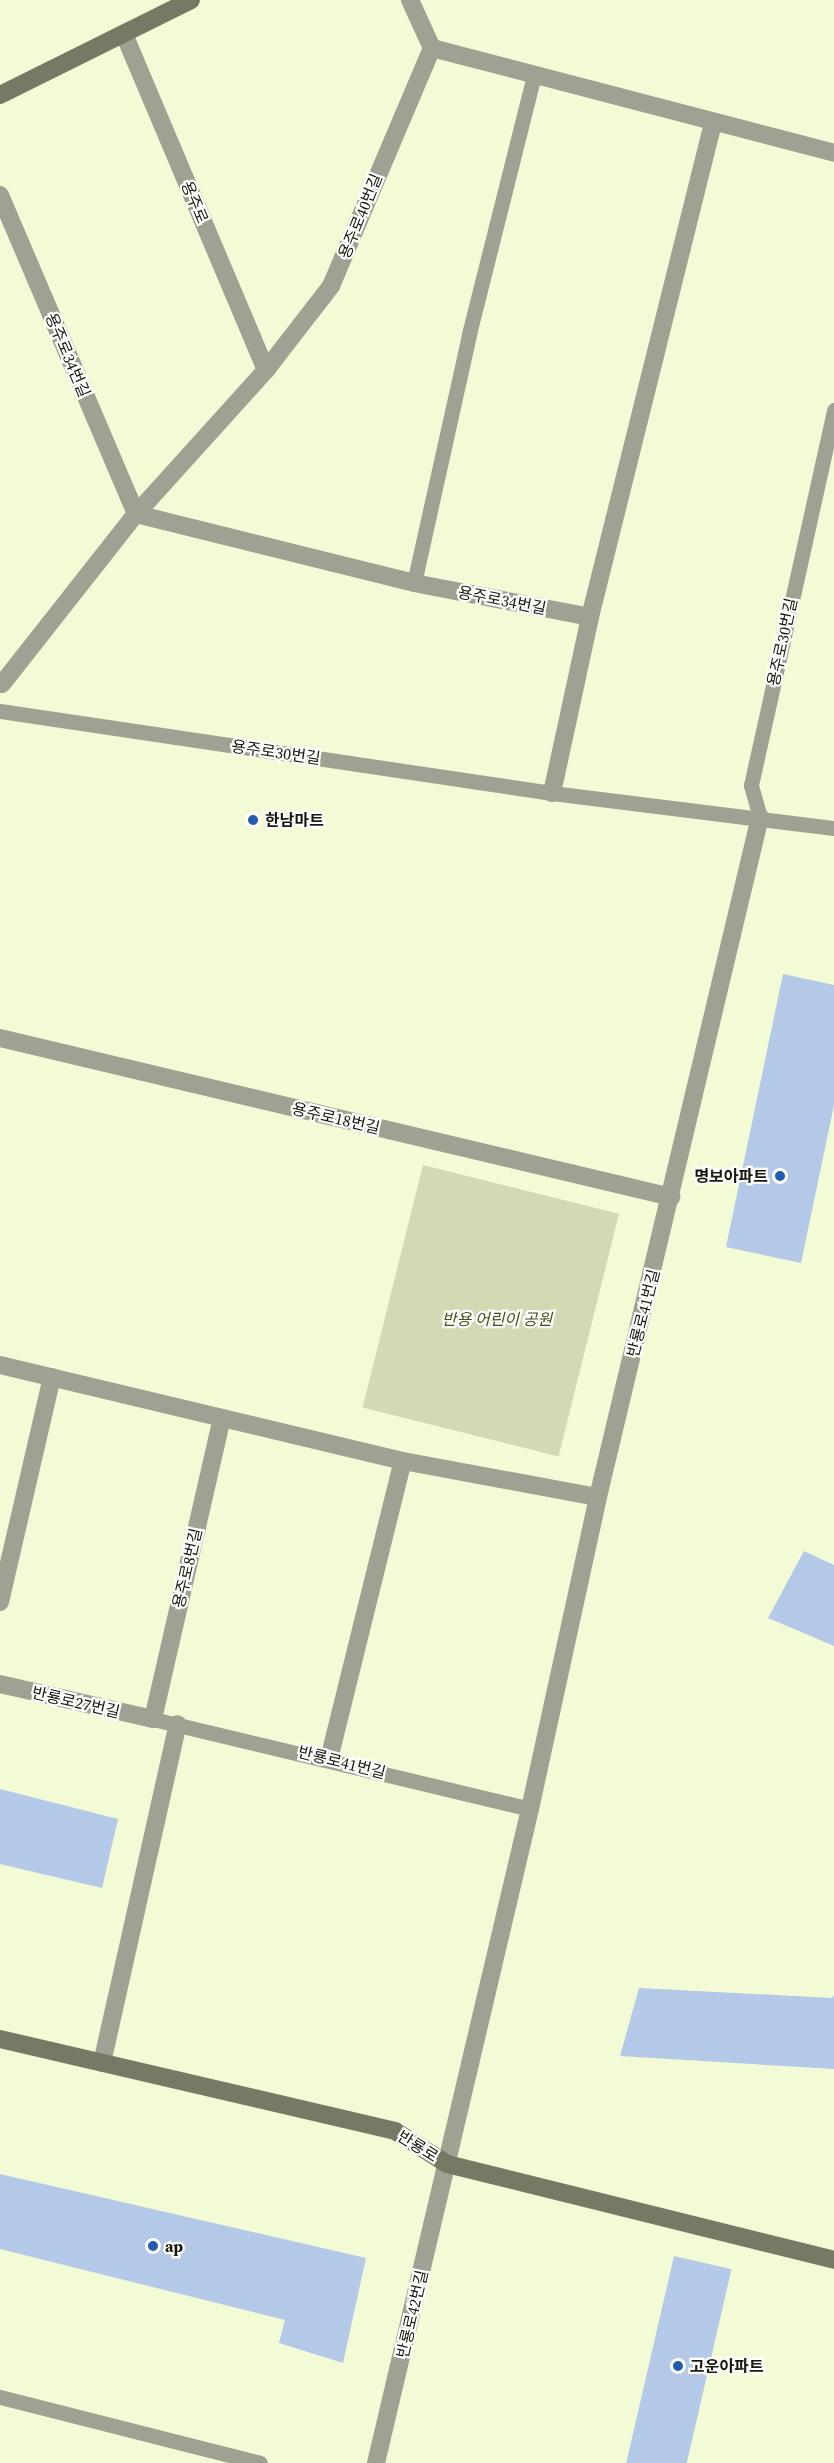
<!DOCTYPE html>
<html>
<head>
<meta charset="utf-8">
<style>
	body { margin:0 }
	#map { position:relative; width:834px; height:2463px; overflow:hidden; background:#f2fbd5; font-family:"Source Serif 4","Noto Sans KR",serif }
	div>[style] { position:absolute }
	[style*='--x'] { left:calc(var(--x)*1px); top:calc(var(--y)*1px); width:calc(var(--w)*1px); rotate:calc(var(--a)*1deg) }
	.green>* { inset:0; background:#d1dab4; transform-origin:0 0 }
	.building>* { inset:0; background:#b4c9e8; transform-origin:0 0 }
	.lane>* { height:15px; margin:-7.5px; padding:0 7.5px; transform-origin:7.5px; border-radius:7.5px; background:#9ea293 }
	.street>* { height:18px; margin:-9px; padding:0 9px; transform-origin:9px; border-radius:9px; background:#9ea293 }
	.secondary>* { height:18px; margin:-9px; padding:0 9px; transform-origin:9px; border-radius:9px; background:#757a64 }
	.dots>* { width:16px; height:16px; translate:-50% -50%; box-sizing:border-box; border:3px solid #fff; border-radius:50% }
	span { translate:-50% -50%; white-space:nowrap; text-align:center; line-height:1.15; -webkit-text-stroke:4.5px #fff; paint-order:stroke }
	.street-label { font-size:16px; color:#16190b }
	.poi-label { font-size:16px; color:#16190b; font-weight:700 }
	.left { translate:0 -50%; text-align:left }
	.right { translate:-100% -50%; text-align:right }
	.park-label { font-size:16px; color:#464f12; font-style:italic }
</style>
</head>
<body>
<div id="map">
	<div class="green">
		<i style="left:423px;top:1165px;width:202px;height:250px;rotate:14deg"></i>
	</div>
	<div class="building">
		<i style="clip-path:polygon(783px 974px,834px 985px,834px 1105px,801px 1263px,726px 1247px)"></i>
		<i style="clip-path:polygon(804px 1551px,834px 1565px,834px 1646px,768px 1618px)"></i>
		<i style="clip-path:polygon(0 1789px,118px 1819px,102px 1888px,0 1864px)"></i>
		<i style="clip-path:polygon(639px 1988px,832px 1998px,834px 1995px,834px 2069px,620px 2056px)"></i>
		<i style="clip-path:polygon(0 2174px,366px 2258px,343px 2363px,279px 2343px,285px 2320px,0 2249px)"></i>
		<i style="left:674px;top:2256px;width:59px;height:213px;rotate:13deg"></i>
	</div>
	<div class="lane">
		<i style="--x:414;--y:583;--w:255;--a:-77.5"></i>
		<i style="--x:469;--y:334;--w:267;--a:-75.9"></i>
		<i style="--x:0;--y:711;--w:558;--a:8.45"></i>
		<i style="--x:552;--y:793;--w:284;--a:7.1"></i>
		<i style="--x:760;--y:817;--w:33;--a:-106"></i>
		<i style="--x:751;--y:785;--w:384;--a:-77.5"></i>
		<i style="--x:153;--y:1719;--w:388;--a:13.4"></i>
		<i style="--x:0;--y:2397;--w:268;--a:14.2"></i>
	</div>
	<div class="street">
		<i style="--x:410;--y:0;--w:53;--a:65.4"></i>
		<i style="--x:432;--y:48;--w:415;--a:14.6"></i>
		<i style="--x:124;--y:34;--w:365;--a:67.1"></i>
		<i style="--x:0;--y:195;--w:347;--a:66.9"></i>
		<i style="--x:136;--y:514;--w:286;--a:13.9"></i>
		<i style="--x:414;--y:583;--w:179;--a:10.9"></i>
		<i style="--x:2;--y:684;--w:216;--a:-51.8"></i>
		<i style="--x:136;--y:514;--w:194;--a:-47.9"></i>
		<i style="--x:266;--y:370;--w:106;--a:-52.3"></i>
		<i style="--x:331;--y:286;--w:259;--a:-67"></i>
		<i style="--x:552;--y:793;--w:180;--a:-77.8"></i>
		<i style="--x:590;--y:617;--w:509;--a:-76.02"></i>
		<i style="--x:0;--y:1038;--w:690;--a:13.33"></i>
		<i style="--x:0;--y:1365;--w:414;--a:13.4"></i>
		<i style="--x:403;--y:1461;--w:198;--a:10.5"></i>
		<i style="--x:0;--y:1602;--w:231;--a:-77"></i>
		<i style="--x:0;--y:1684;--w:157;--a:12.9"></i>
		<i style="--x:153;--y:1719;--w:309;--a:-77.1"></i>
		<i style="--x:329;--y:1759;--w:307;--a:-76.1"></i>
		<i style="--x:102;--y:2063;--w:347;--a:-77.4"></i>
		<i style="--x:376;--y:2463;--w:672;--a:-76.75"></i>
		<i style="--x:530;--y:1809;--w:319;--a:-77.7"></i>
		<i style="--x:598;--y:1497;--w:699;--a:-76.6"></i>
	</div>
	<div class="secondary">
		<i style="--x:0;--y:95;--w:213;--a:-26.4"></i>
		<i style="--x:0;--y:2039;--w:406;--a:13.1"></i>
		<i style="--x:395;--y:2131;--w:62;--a:32.4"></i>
		<i style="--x:447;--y:2164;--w:399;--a:13.9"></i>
	</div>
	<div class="dots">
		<i style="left:253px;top:820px;background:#215cae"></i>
		<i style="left:780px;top:1176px;background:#215cae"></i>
		<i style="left:153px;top:2246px;background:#215cae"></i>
		<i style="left:678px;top:2366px;background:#215cae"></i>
	</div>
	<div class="street-label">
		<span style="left:195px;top:202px;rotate:67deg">용주로</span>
		<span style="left:360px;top:216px;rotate:-68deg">용주로40번길</span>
		<span style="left:68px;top:355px;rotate:67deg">용주로34번길</span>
		<span style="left:502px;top:600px;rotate:11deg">용주로34번길</span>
		<span style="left:782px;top:642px;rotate:-78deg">용주로30번길</span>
		<span style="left:276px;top:752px;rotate:8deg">용주로30번길</span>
		<span style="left:336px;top:1118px;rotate:13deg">용주로18번길</span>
		<span style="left:643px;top:1313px;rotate:-76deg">반룡로41번길</span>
		<span style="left:187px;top:1568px;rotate:-77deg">용주로8번길</span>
		<span style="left:76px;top:1702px;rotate:13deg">반룡로27번길</span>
		<span style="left:342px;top:1762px;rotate:14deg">반룡로41번길</span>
		<span style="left:418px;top:2146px;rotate:32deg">반룡로</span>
		<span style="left:412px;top:2314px;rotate:-77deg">반룡로42번길</span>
	</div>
	<div class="poi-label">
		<span class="left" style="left:265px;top:820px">한남마트</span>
		<span class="right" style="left:768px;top:1176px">명보아파트</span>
		<span class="left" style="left:165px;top:2246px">ap</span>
		<span class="left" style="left:690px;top:2366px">고운아파트</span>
	</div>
	<div class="park-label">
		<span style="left:497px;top:1319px">반용 어린이 공원</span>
	</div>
</div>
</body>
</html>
